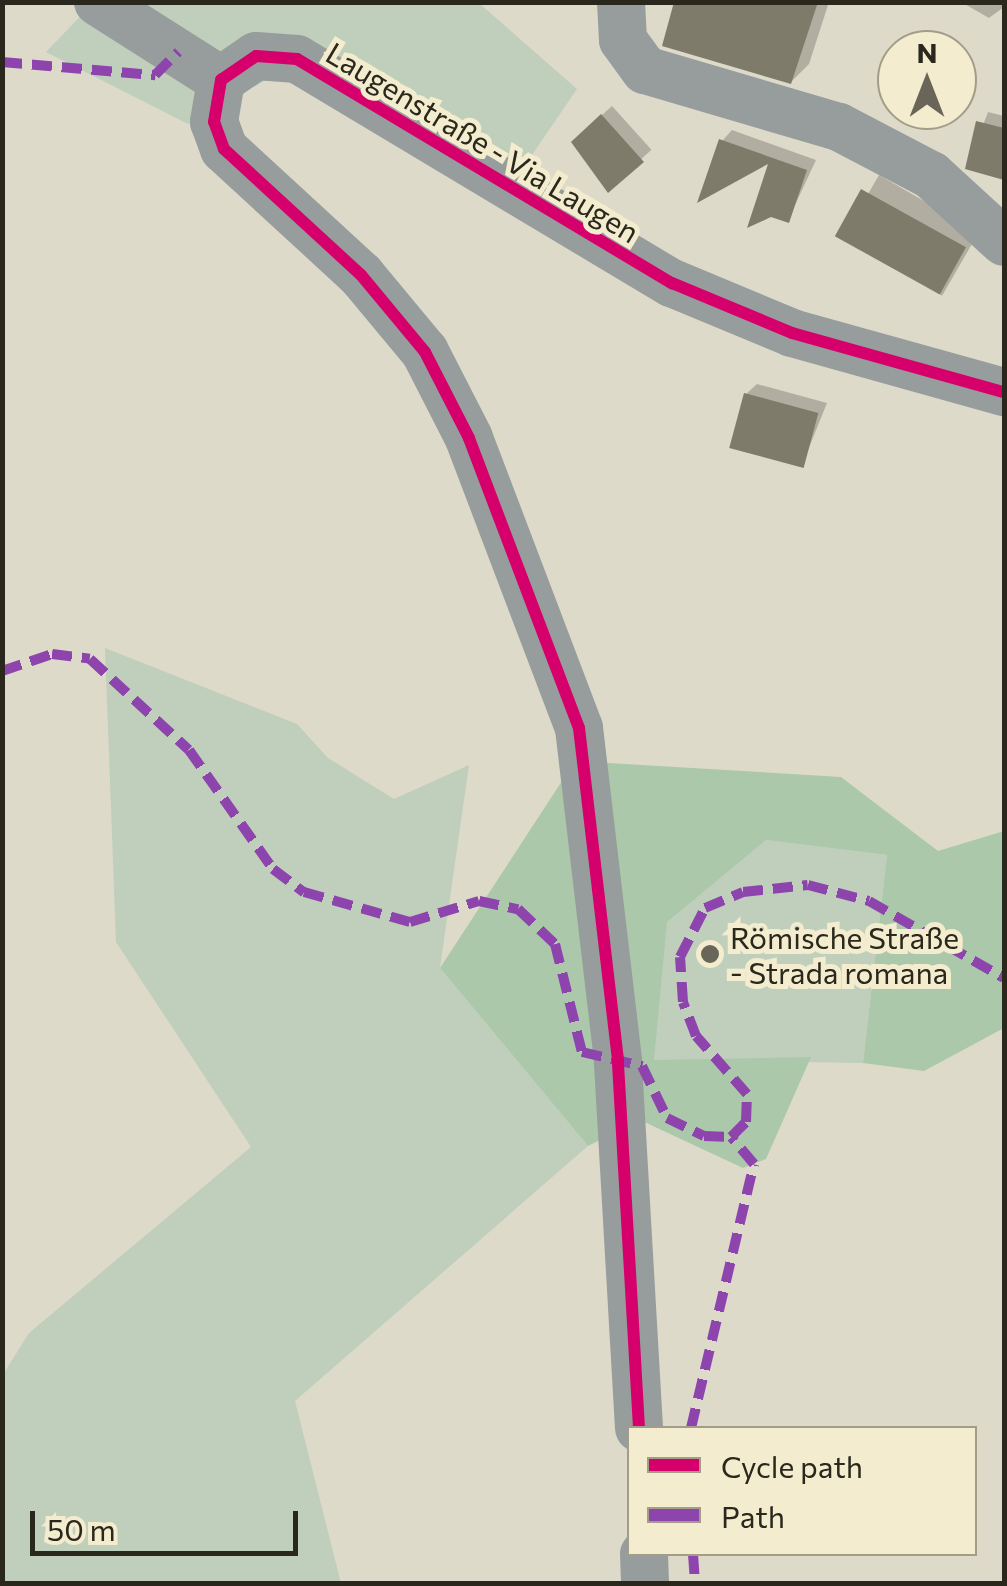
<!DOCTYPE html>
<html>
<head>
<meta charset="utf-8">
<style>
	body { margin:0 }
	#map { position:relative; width:1007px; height:1586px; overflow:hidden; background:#dedaca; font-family:Commissioner,sans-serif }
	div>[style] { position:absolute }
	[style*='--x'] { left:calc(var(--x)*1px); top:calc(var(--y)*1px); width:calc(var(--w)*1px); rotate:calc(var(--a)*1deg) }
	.green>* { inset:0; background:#bfcfbb }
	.forest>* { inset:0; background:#acc8ab }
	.shadow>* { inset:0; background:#0003; transform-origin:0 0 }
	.building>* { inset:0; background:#7f7b6a; transform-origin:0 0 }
	.minor>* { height:48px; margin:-24px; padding:0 24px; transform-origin:24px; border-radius:24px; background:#979d9c }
	.quiet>* { height:10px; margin-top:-5px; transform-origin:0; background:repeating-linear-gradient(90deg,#8e44ad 0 20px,transparent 0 30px) }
	.cycleway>* { height:12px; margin:-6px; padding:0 6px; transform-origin:6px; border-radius:6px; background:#d6006c }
	.dots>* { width:28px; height:28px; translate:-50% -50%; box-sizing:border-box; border:5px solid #f3eccf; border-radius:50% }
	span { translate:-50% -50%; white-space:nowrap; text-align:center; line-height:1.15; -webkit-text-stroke:10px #f3eccf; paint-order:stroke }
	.street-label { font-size:30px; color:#2a271c }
	.poi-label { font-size:30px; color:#2a271c }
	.left { translate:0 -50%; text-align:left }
	.frame { position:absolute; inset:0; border:5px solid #2a271c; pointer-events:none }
	.legend { position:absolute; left:627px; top:1426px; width:350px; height:130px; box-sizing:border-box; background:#f3eccf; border:2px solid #a39d87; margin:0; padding:12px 18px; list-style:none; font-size:30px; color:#2a271c }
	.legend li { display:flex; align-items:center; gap:20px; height:50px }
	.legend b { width:50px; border:2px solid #a39d87 }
	.north { position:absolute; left:877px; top:30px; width:100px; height:100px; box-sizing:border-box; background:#f3eccf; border:2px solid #a39d87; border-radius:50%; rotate:0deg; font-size:28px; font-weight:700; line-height:40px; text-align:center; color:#2a271c }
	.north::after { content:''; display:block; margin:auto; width:35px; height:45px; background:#696659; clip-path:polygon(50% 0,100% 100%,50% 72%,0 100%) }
	.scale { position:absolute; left:30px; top:1511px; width:268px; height:45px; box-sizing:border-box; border:5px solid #2a271c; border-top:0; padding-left:12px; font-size:30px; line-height:35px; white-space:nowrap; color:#2a271c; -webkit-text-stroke:8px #f3eccf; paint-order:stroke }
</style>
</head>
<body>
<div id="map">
	<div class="green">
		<i style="clip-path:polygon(93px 3px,479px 3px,577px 89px,504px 196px,287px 68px,188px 124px,46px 52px)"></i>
		<i style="clip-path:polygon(105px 648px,297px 724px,328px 758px,394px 799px,469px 765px,440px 968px,588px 1146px,295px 1401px,341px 1583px,3px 1583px,2px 1376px,29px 1333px,251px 1147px,116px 942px)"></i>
		<i style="clip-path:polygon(766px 840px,887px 855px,863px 1063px,653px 1060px,666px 922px)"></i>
	</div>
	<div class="forest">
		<i style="clip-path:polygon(575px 761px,841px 777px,938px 851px,1004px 831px,1004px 1028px,924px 1071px,863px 1063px,887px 855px,766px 840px,667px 922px,654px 1060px,811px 1057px,766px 1159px,743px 1168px,640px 1120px,588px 1146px,440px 968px)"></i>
	</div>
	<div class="shadow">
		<i style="clip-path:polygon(677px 2px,829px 2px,809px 64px,791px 82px)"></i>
		<i style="clip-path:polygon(961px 2px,1004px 2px,1004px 7px,989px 18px)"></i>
		<i style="left:612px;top:106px;width:59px;height:52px;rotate:48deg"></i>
		<i style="clip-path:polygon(988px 112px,1004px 116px,1004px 155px,970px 159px)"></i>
		<i style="clip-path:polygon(732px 130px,816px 160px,788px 220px,772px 159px,722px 141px)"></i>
		<i style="left:879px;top:175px;width:115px;height:73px;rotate:30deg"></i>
		<i style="clip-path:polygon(757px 384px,827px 403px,802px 465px,746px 394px)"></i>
	</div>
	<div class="building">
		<i style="clip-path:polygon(674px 2px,818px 2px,791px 84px,662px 46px)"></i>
		<i style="clip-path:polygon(601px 114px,644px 162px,608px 193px,571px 142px)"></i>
		<i style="clip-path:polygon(976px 121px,1004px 128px,1004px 180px,965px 169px)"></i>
		<i style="clip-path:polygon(719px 139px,807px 170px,789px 223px,771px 217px,747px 228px,768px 164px,697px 203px)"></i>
		<i style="left:861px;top:189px;width:120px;height:54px;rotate:29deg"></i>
		<i style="left:744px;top:393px;width:77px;height:57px;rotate:15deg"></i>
	</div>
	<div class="minor">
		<i style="--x:98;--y:2;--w:146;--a:32.4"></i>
		<i style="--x:621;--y:2;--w:38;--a:87"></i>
		<i style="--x:623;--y:40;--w:37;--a:54"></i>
		<i style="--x:645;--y:70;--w:202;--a:16.4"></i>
		<i style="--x:839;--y:127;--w:104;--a:27.6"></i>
		<i style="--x:931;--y:175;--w:99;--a:42.5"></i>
		<i style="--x:639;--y:1428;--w:369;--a:-93.3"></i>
		<i style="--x:618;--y:1060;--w:334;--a:-96.7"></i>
		<i style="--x:579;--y:728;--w:310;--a:-110.8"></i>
		<i style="--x:469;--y:438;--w:97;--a:-117.1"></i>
		<i style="--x:425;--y:352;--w:100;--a:-129.7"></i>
		<i style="--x:361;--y:275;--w:186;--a:-137.4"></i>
		<i style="--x:224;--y:149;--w:29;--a:-110"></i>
		<i style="--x:214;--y:122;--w:43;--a:-80.5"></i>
		<i style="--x:221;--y:80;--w:42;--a:-34.4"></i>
		<i style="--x:256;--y:56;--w:41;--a:4.2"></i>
		<i style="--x:297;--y:59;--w:437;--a:30.9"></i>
		<i style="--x:672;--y:283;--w:130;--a:22.6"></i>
		<i style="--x:792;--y:333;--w:220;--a:15.6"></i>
		<i style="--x:644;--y:1554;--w:30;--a:88"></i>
	</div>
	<div class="quiet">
		<i style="--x:2;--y:62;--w:154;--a:4.9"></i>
		<i style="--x:155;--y:75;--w:33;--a:-45"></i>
		<i style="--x:2;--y:671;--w:53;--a:-18.8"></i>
		<i style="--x:52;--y:654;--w:38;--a:7"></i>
		<i style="--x:90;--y:659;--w:134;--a:42.6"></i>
		<i style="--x:189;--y:750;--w:146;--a:54.8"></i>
		<i style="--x:273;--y:869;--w:39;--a:37"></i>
		<i style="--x:304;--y:892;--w:110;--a:15.8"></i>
		<i style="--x:410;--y:922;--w:72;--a:-16.9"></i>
		<i style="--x:479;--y:901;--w:40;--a:12"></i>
		<i style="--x:518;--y:909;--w:51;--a:43.4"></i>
		<i style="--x:555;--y:944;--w:111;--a:76"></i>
		<i style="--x:582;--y:1052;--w:62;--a:13.1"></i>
		<i style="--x:642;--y:1066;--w:58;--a:64.3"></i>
		<i style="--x:667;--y:1118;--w:41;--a:25.9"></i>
		<i style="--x:704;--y:1136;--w:27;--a:2"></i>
		<i style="--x:731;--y:1137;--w:21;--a:-45"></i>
		<i style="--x:746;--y:1122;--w:28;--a:-88"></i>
		<i style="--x:747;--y:1094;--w:77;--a:-131.3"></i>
		<i style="--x:696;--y:1036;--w:36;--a:-111"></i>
		<i style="--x:683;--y:1002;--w:45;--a:-93.8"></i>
		<i style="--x:680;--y:957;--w:55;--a:-63"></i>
		<i style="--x:705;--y:908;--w:41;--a:-22.8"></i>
		<i style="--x:743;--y:892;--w:65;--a:-6.1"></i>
		<i style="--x:808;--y:885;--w:63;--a:14.7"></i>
		<i style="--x:869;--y:901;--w:155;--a:29.7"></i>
		<i style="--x:691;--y:1428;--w:271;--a:-76.6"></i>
		<i style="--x:754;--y:1164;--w:35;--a:-130"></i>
		<i style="--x:693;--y:1554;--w:30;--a:86"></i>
	</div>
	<div class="cycleway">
		<i style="--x:639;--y:1428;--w:369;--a:-93.3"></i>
		<i style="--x:618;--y:1060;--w:334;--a:-96.7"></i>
		<i style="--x:579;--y:728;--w:310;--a:-110.8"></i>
		<i style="--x:469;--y:438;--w:97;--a:-117.1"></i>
		<i style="--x:425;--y:352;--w:100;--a:-129.7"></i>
		<i style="--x:361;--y:275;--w:186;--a:-137.4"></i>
		<i style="--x:224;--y:149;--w:29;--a:-110"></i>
		<i style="--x:214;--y:122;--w:43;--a:-80.5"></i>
		<i style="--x:221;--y:80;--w:42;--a:-34.4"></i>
		<i style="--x:256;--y:56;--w:41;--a:4.2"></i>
		<i style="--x:297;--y:59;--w:437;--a:30.9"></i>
		<i style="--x:672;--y:283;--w:130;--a:22.6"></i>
		<i style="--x:792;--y:333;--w:220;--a:15.6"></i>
	</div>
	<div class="dots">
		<i style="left:710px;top:954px;background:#696659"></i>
	</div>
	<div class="street-label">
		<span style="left:483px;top:142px;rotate:31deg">Laugenstraße - Via Laugen</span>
	</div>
	<div class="poi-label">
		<span class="left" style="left:730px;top:954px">Römische Straße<br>- Strada romana</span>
	</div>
	<div class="frame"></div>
	<ul class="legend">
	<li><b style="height:12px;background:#d6006c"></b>Cycle path</li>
	<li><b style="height:12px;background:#8e44ad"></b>Path</li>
	</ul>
	<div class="north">N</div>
	<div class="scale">50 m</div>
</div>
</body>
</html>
